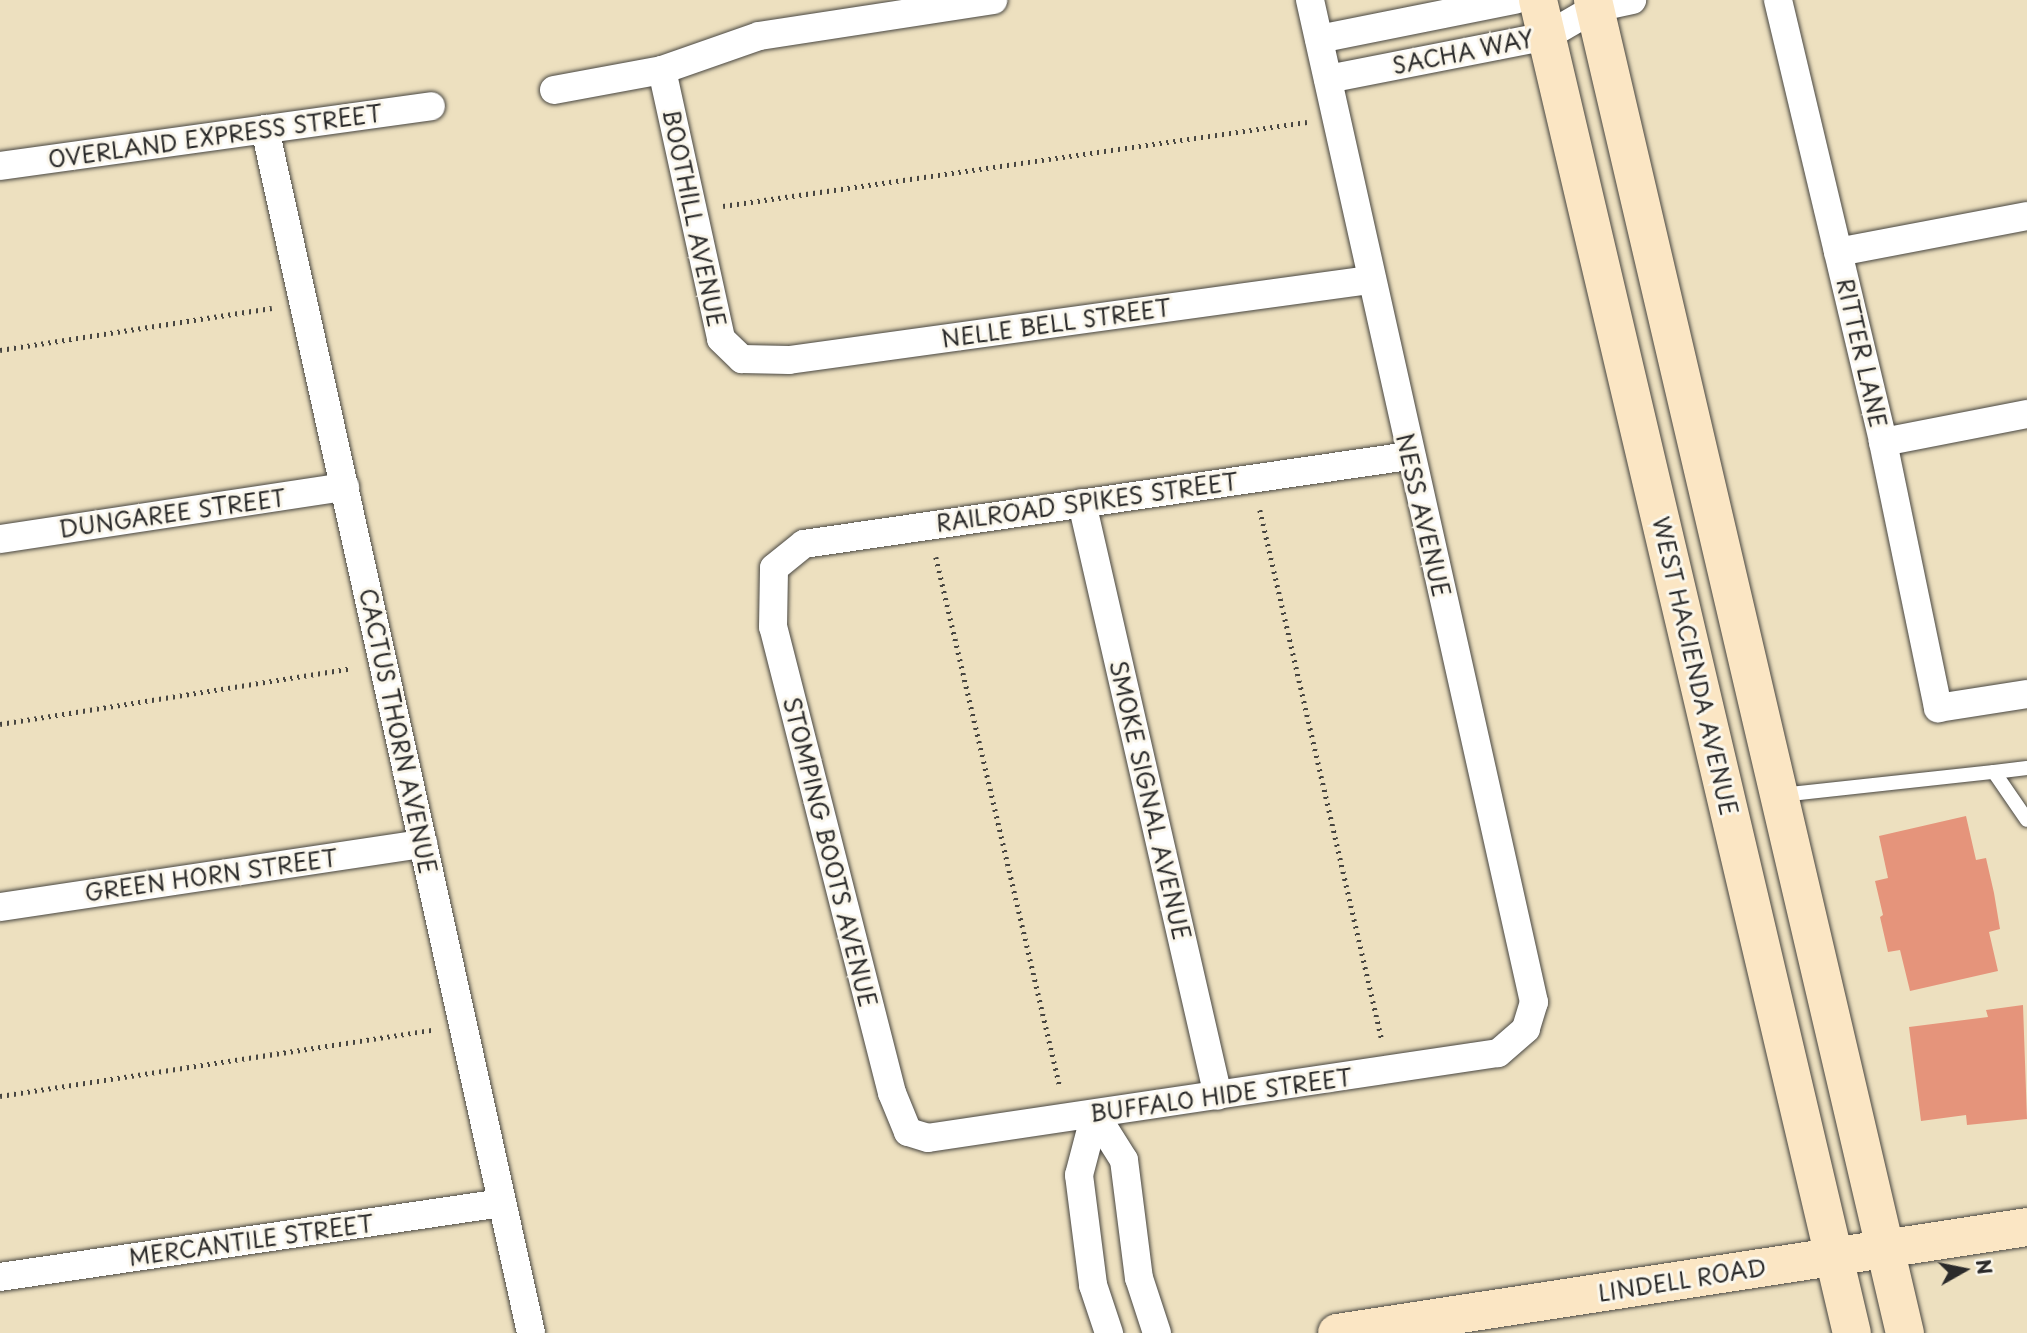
<!DOCTYPE html>
<html>
<head>
<meta charset="utf-8">
<style>
	body { margin:0 }
	#map { position:relative; width:2027px; height:1333px; overflow:hidden; background:#ede0bf; font-family:"Playpen Sans",sans-serif }
	div>[style] { position:absolute }
	[style*='--x'] { left:calc(var(--x)*1px); top:calc(var(--y)*1px); width:calc(var(--w)*1px); rotate:calc(var(--a)*1deg) }
	.building>* { inset:0; background:#e5947b }
	.path>* { height:4.5px; margin-top:-2.25px; transform-origin:0; background:repeating-linear-gradient(90deg,#484641 0 2px,transparent 0 7px) }
	.roads { filter:drop-shadow(0 0 2px #484641) drop-shadow(0 0 2px #484641) }
	.lane>* { height:14px; margin:-7px; padding:0 7px; transform-origin:7px; border-radius:7px; background:#fff }
	.street>* { height:28px; margin:-14px; padding:0 14px; transform-origin:14px; border-radius:14px; background:#fff }
	.secondary>* { height:38px; margin:-19px; padding:0 19px; transform-origin:19px; border-radius:19px; background:#fbe6c4 }
	span { translate:-50% -50%; white-space:nowrap; text-align:center; line-height:1.15; -webkit-text-stroke:6px #fbf7ec; paint-order:stroke }
	.street-label { font-size:23px; color:#2b2b2b }
	.north { position:absolute; left:1929px; top:1235px; width:70px; height:70px; -webkit-text-stroke:5px #fbf7ec; paint-order:stroke; rotate:81deg; font-size:19px; font-weight:700; line-height:28px; text-align:center; color:#2b2b2b }
	.north::after { content:''; display:block; margin:auto; width:24px; height:32px; background:#2b2b2b; clip-path:polygon(50% 0,100% 100%,50% 72%,0 100%) }
</style>
</head>
<body>
<div id="map">
	<div class="building">
		<i style="clip-path:polygon(1966px 816px,1976px 860px,1986px 858px,1994px 893px,2000px 929px,1989px 932px,1998px 971px,1910px 991px,1900px 950px,1888px 952px,1880px 917px,1883px 915px,1875px 881px,1888px 878px,1879px 836px)"></i>
		<i style="clip-path:polygon(2023px 1005px,2027px 1119px,1967px 1125px,1966px 1115px,1921px 1121px,1909px 1027px,1988px 1017px,1986px 1010px)"></i>
	</div>
	<div class="path">
		<i style="--x:723;--y:206;--w:590;--a:-8.19"></i>
		<i style="--x:0;--y:350;--w:275;--a:-8.8"></i>
		<i style="--x:1260;--y:510;--w:544;--a:77.04"></i>
		<i style="--x:936;--y:557;--w:544;--a:76.83"></i>
		<i style="--x:0;--y:724;--w:356;--a:-9"></i>
		<i style="--x:0;--y:1096;--w:437;--a:-8.7"></i>
	</div>
	<div class="roads">
		<div class="lane">
			<i style="--x:1994;--y:772;--w:33;--a:-7"></i>
			<i style="--x:1781;--y:795;--w:214;--a:-6.2"></i>
			<i style="--x:1994;--y:772;--w:58;--a:55.5"></i>
		</div>
		<div class="street">
			<i style="--x:1310;--y:0;--w:1027;--a:77.4"></i>
			<i style="--x:1534;--y:1002;--w:28;--a:107"></i>
			<i style="--x:1526;--y:1029;--w:37;--a:139"></i>
			<i style="--x:1498;--y:1053;--w:576;--a:171.52"></i>
			<i style="--x:928;--y:1138;--w:21;--a:-163"></i>
			<i style="--x:908;--y:1132;--w:42;--a:-112.3"></i>
			<i style="--x:892;--y:1093;--w:481;--a:-104.3"></i>
			<i style="--x:773;--y:627;--w:59;--a:-89"></i>
			<i style="--x:774;--y:568;--w:38;--a:-39"></i>
			<i style="--x:804;--y:544;--w:611;--a:-8.28"></i>
			<i style="--x:1778;--y:0;--w:454;--a:76.6"></i>
			<i style="--x:1883;--y:442;--w:272;--a:78.3"></i>
			<i style="--x:1938;--y:708;--w:90;--a:-8.9"></i>
			<i style="--x:1319;--y:39;--w:200;--a:-11.3"></i>
			<i style="--x:662;--y:70;--w:275;--a:77.6"></i>
			<i style="--x:721;--y:339;--w:29;--a:44"></i>
			<i style="--x:742;--y:359;--w:47;--a:1.2"></i>
			<i style="--x:789;--y:360;--w:585;--a:-7.85"></i>
			<i style="--x:1328;--y:79;--w:223;--a:-11.1"></i>
			<i style="--x:1547;--y:36;--w:56;--a:-30.3"></i>
			<i style="--x:1595;--y:8;--w:38;--a:-12"></i>
			<i style="--x:554;--y:90;--w:110;--a:-10.5"></i>
			<i style="--x:662;--y:70;--w:103;--a:-19.3"></i>
			<i style="--x:759;--y:36;--w:237;--a:-8.7"></i>
			<i style="--x:265;--y:129;--w:1233;--a:77.54"></i>
			<i style="--x:0;--y:166;--w:435;--a:-7.9"></i>
			<i style="--x:1838;--y:252;--w:192;--a:-10.8"></i>
			<i style="--x:1883;--y:442;--w:147;--a:-11"></i>
			<i style="--x:1082;--y:503;--w:608;--a:77.08"></i>
			<i style="--x:0;--y:539;--w:349;--a:-8.6"></i>
			<i style="--x:0;--y:907;--w:428;--a:-8.5"></i>
			<i style="--x:1095;--y:1114;--w:54;--a:57.8"></i>
			<i style="--x:1124;--y:1160;--w:119;--a:82.8"></i>
			<i style="--x:1139;--y:1278;--w:58;--a:71.9"></i>
			<i style="--x:1095;--y:1114;--w:63;--a:104.7"></i>
			<i style="--x:1079;--y:1175;--w:111;--a:82.7"></i>
			<i style="--x:1093;--y:1285;--w:51;--a:71.6"></i>
			<i style="--x:0;--y:1277;--w:507;--a:-8.39"></i>
		</div>
		<div class="secondary">
			<i style="--x:1538;--y:0;--w:1369;--a:76.75"></i>
			<i style="--x:1593;--y:0;--w:1369;--a:76.83"></i>
			<i style="--x:1337;--y:1333;--w:698;--a:-8.73"></i>
		</div>
	</div>
	<div class="street-label">
		<span style="left:1463px;top:52px;rotate:-11deg">SACHA WAY</span>
		<span style="left:215px;top:136px;rotate:-8deg">OVERLAND EXPRESS STREET</span>
		<span style="left:694px;top:218px;rotate:78deg">BOOTHILL AVENUE</span>
		<span style="left:1056px;top:323px;rotate:-8deg">NELLE BELL STREET</span>
		<span style="left:1862px;top:353px;rotate:77deg">RITTER LANE</span>
		<span style="left:1087px;top:502px;rotate:-8deg">RAILROAD SPIKES STREET</span>
		<span style="left:172px;top:513px;rotate:-8deg">DUNGAREE STREET</span>
		<span style="left:1423px;top:515px;rotate:77deg">NESS AVENUE</span>
		<span style="left:1695px;top:666px;rotate:77deg">WEST HACIENDA AVENUE</span>
		<span style="left:398px;top:731px;rotate:78deg">CACTUS THORN AVENUE</span>
		<span style="left:1150px;top:800px;rotate:77deg">SMOKE SIGNAL AVENUE</span>
		<span style="left:830px;top:852px;rotate:76deg">STOMPING BOOTS AVENUE</span>
		<span style="left:211px;top:875px;rotate:-8deg">GREEN HORN STREET</span>
		<span style="left:1221px;top:1095px;rotate:-8deg">BUFFALO HIDE STREET</span>
		<span style="left:251px;top:1240px;rotate:-8deg">MERCANTILE STREET</span>
		<span style="left:1682px;top:1280px;rotate:-9deg">LINDELL ROAD</span>
	</div>
	<div class="north">N</div>
</div>
</body>
</html>
